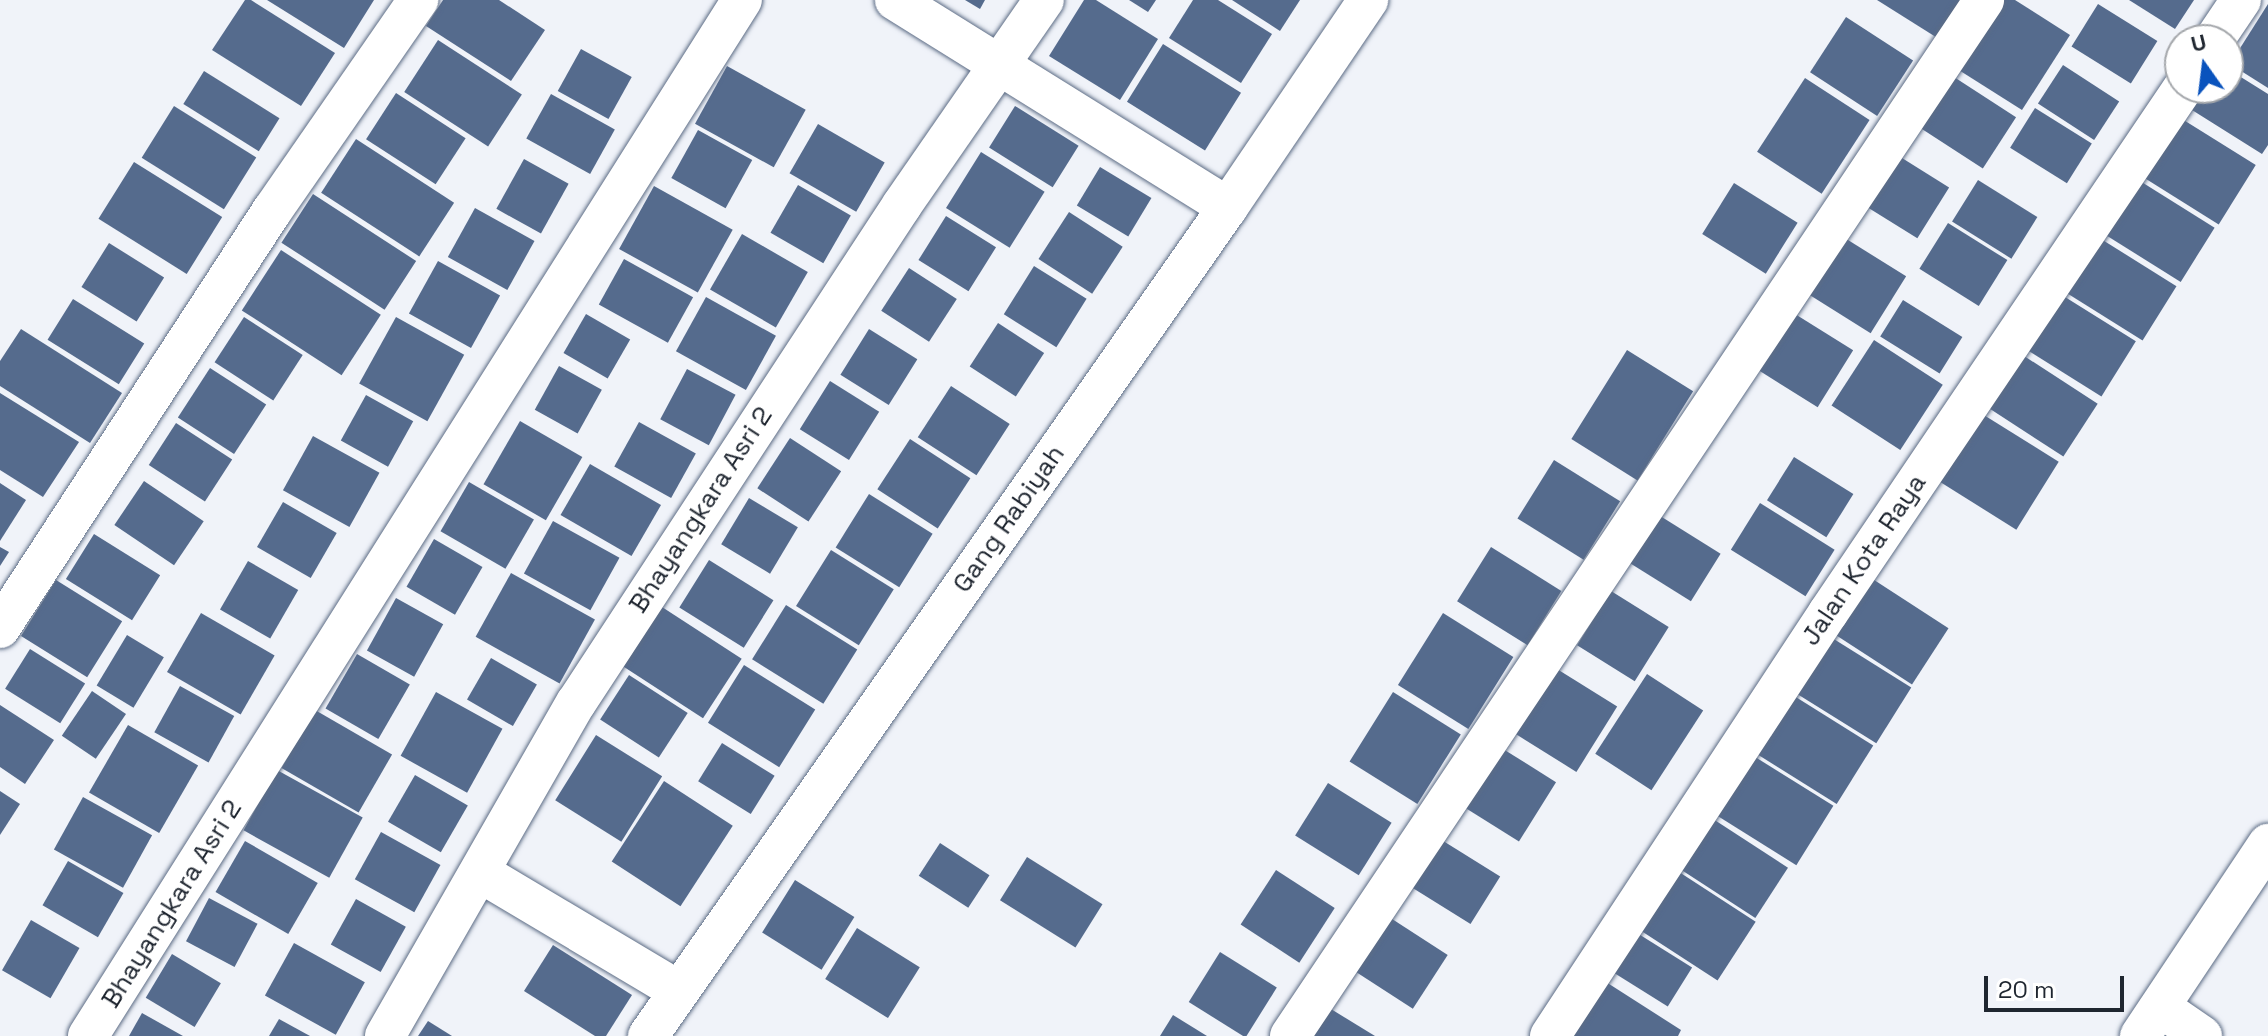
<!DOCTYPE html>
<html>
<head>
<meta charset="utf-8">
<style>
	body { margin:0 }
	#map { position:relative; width:2268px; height:1036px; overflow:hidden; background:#f0f3f9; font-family:"Space Grotesk",sans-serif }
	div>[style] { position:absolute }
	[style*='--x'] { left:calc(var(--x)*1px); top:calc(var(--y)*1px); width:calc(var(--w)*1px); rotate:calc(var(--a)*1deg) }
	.building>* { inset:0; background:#556b8d; transform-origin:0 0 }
	.roads { filter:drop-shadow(0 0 2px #5c6c85) drop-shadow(0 0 2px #5c6c85) }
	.minor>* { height:40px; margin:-20px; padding:0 20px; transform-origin:20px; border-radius:20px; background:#fff }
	span { translate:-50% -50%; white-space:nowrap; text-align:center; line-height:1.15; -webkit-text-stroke:8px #fff; paint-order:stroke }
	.street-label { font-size:26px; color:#1f2630 }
	.north { position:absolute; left:2164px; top:24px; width:80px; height:80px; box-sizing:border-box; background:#fff; border:2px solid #a5a8ac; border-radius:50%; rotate:346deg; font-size:22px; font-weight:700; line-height:32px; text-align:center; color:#1f2630 }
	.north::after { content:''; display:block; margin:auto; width:28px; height:36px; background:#0a53bd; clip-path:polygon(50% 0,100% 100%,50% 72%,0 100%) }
	.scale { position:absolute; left:1984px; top:976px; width:140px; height:36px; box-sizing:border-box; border:4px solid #1f2630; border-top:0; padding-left:10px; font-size:24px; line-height:28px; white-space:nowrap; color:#1f2630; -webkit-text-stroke:6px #fff; paint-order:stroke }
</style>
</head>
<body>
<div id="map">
	<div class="building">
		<i style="clip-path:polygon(245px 0,251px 0,335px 53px,301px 106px,212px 50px)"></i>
		<i style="clip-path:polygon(267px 0,374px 0,344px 48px)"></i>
		<i style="clip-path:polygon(443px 0,499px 0,545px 30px,511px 81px,426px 26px)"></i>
		<i style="clip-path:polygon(965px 0,985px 0,980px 9px)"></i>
		<i style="clip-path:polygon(1084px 0,1096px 0,1158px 39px,1120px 100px,1049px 56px)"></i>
		<i style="clip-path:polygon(1129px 0,1156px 0,1148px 12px)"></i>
		<i style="clip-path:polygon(1193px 0,1218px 0,1272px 34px,1241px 83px,1169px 38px)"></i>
		<i style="clip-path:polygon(1232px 0,1300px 0,1280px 31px)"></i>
		<i style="clip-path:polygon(1877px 0,1964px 0,1939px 39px)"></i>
		<i style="clip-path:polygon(1997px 0,2015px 0,2070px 35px,2022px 110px,1954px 67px)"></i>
		<i style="clip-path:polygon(2129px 0,2194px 0,2175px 29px)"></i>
		<i style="left:2098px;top:4px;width:70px;height:50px;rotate:32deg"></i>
		<i style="clip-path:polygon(2268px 4px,2268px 88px,2230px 64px)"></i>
		<i style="left:1846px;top:17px;width:80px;height:66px;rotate:33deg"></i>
		<i style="left:438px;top:40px;width:100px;height:62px;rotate:33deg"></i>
		<i style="left:1163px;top:44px;width:92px;height:68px;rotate:32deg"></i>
		<i style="left:581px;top:49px;width:58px;height:48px;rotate:29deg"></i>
		<i style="left:2063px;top:65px;width:67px;height:46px;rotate:33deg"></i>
		<i style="left:727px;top:66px;width:90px;height:66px;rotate:29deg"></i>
		<i style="clip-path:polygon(2228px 69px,2268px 94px,2268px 145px,2262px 154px,2192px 110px,2207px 88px,2228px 88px)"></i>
		<i style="left:204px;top:71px;width:89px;height:39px;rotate:32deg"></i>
		<i style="left:1954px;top:77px;width:74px;height:61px;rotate:33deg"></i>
		<i style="left:1805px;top:78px;width:77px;height:88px;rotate:33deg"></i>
		<i style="left:396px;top:93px;width:83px;height:55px;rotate:33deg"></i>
		<i style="left:551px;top:94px;width:73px;height:51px;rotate:29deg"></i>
		<i style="left:174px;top:106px;width:97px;height:61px;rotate:32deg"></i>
		<i style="left:1015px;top:106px;width:75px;height:49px;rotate:32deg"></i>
		<i style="left:2035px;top:108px;width:67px;height:47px;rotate:32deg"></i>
		<i style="left:2182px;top:119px;width:87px;height:70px;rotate:32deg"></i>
		<i style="left:818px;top:124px;width:77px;height:57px;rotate:30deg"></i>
		<i style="left:698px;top:130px;width:62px;height:55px;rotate:29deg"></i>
		<i style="left:356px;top:139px;width:117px;height:64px;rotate:33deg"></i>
		<i style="left:981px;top:152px;width:75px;height:66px;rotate:32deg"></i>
		<i style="left:1894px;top:153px;width:65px;height:60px;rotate:32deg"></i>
		<i style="left:524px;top:159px;width:51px;height:57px;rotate:29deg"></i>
		<i style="left:134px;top:162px;width:104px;height:67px;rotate:32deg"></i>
		<i style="left:1100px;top:167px;width:60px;height:45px;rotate:31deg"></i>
		<i style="left:1978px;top:180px;width:70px;height:49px;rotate:32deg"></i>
		<i style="left:2140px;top:181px;width:88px;height:64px;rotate:32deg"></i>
		<i style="left:1734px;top:183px;width:75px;height:60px;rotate:32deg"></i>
		<i style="left:798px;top:185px;width:61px;height:55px;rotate:30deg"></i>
		<i style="left:654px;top:186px;width:90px;height:72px;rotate:29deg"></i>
		<i style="left:313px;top:194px;width:123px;height:58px;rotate:33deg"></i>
		<i style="left:475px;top:208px;width:68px;height:56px;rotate:29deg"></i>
		<i style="left:1069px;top:212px;width:64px;height:56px;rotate:33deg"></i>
		<i style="left:946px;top:216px;width:59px;height:52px;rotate:32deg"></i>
		<i style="left:1948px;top:223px;width:70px;height:54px;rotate:32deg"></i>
		<i style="left:742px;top:234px;width:76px;height:64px;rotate:30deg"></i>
		<i style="left:1840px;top:235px;width:78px;height:67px;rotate:32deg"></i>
		<i style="left:2101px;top:239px;width:89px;height:64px;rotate:32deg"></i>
		<i style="left:109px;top:243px;width:65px;height:52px;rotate:32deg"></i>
		<i style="left:281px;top:250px;width:119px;height:72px;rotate:33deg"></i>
		<i style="left:624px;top:259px;width:79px;height:52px;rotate:29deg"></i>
		<i style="left:438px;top:261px;width:71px;height:60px;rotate:29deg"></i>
		<i style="left:1034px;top:266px;width:62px;height:57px;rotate:32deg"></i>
		<i style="left:909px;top:268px;width:57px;height:51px;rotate:33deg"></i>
		<i style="left:2057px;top:292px;width:93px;height:65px;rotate:32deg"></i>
		<i style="left:706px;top:297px;width:80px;height:62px;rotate:29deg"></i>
		<i style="left:73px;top:299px;width:84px;height:48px;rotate:32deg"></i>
		<i style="left:1903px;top:300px;width:70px;height:43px;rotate:32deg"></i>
		<i style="left:1787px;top:309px;width:78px;height:67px;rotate:32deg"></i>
		<i style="left:586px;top:314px;width:51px;height:45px;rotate:30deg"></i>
		<i style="left:244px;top:317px;width:70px;height:54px;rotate:33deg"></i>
		<i style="left:396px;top:317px;width:78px;height:76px;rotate:29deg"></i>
		<i style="left:998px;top:323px;width:55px;height:52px;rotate:33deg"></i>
		<i style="clip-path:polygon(21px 329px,122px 393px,90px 443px,0 386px,0 361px)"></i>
		<i style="left:869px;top:329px;width:57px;height:54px;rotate:32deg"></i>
		<i style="left:1874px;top:340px;width:82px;height:78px;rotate:33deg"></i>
		<i style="left:1627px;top:350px;width:78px;height:105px;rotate:32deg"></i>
		<i style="left:2018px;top:352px;width:95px;height:63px;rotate:33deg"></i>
		<i style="left:559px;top:366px;width:49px;height:50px;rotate:29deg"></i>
		<i style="left:210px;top:368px;width:67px;height:59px;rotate:33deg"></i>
		<i style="left:687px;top:369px;width:55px;height:57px;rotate:28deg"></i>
		<i style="left:830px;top:381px;width:58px;height:57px;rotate:32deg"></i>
		<i style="left:951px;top:386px;width:70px;height:61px;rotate:33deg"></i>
		<i style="clip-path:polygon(0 393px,79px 442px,43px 497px,0 470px)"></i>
		<i style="left:366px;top:395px;width:54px;height:52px;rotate:29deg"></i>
		<i style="left:1979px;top:412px;width:94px;height:80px;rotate:32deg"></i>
		<i style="left:520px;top:421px;width:72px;height:73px;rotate:30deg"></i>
		<i style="left:639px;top:422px;width:65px;height:51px;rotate:29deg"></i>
		<i style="left:176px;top:423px;width:67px;height:50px;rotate:33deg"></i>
		<i style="left:313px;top:436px;width:76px;height:62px;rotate:29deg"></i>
		<i style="left:790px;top:438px;width:61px;height:60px;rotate:33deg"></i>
		<i style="left:910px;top:439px;width:72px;height:60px;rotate:33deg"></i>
		<i style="left:1794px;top:457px;width:70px;height:51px;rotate:32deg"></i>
		<i style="left:1554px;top:460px;width:78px;height:69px;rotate:32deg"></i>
		<i style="left:590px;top:464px;width:82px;height:59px;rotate:30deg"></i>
		<i style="left:144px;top:481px;width:72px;height:53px;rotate:34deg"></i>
		<i style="left:469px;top:482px;width:75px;height:57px;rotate:30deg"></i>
		<i style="clip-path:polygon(0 483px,26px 500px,0 541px)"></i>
		<i style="left:869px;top:494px;width:75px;height:63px;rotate:32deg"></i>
		<i style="left:749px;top:498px;width:57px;height:54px;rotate:31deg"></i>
		<i style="left:283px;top:502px;width:62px;height:52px;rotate:30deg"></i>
		<i style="left:1760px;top:503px;width:88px;height:55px;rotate:32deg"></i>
		<i style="left:1657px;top:514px;width:75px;height:56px;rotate:32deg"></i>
		<i style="left:553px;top:521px;width:76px;height:60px;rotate:29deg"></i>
		<i style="left:94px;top:534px;width:78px;height:53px;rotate:32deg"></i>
		<i style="left:434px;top:539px;width:56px;height:55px;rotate:30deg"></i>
		<i style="clip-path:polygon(0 547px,9px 552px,0 566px)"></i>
		<i style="left:1491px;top:547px;width:83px;height:64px;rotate:32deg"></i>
		<i style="left:831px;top:550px;width:74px;height:66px;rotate:32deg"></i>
		<i style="left:709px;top:560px;width:76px;height:56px;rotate:32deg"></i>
		<i style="left:248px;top:561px;width:58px;height:56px;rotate:30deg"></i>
		<i style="left:511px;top:573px;width:96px;height:73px;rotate:29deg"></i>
		<i style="left:1868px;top:576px;width:96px;height:67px;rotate:33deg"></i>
		<i style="left:56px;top:580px;width:78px;height:66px;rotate:32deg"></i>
		<i style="left:1611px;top:591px;width:68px;height:64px;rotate:32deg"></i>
		<i style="left:396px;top:598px;width:54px;height:60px;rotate:29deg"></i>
		<i style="left:786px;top:605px;width:84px;height:64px;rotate:32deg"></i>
		<i style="left:662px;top:607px;width:95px;height:71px;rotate:33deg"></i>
		<i style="left:201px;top:613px;width:85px;height:68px;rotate:30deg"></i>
		<i style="left:1443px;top:613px;width:83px;height:85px;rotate:32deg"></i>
		<i style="left:127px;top:635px;width:43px;height:59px;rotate:31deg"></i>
		<i style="left:1829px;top:636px;width:97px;height:66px;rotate:32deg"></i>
		<i style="left:30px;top:649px;width:65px;height:47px;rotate:32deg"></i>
		<i style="left:357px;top:654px;width:61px;height:63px;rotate:30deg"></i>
		<i style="left:491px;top:658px;width:53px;height:48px;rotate:30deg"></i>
		<i style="left:744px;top:665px;width:84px;height:68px;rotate:32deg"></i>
		<i style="left:1557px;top:669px;width:71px;height:77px;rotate:32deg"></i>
		<i style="left:1647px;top:674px;width:67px;height:95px;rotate:33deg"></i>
		<i style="left:629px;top:675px;width:70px;height:53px;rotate:33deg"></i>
		<i style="left:180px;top:686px;width:62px;height:53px;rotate:29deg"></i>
		<i style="left:92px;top:691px;width:41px;height:54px;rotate:34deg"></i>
		<i style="left:436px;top:692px;width:76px;height:73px;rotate:29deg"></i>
		<i style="left:1393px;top:692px;width:80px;height:82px;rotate:32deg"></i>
		<i style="left:1791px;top:694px;width:97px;height:69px;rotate:32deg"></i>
		<i style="clip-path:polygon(0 705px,54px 740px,25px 784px,0 767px)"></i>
		<i style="left:315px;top:710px;width:89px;height:67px;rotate:30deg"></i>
		<i style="left:128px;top:725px;width:81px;height:78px;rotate:30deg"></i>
		<i style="left:596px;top:735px;width:78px;height:77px;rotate:32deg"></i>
		<i style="left:722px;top:743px;width:62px;height:45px;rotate:32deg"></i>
		<i style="left:1495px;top:744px;width:72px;height:70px;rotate:32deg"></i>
		<i style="left:1752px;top:755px;width:96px;height:70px;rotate:32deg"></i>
		<i style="left:277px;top:770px;width:98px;height:69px;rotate:29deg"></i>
		<i style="left:415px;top:775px;width:61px;height:54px;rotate:30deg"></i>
		<i style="left:664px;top:781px;width:82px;height:96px;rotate:33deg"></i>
		<i style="left:1328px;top:783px;width:75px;height:62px;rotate:32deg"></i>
		<i style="clip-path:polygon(0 791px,20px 804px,0 835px)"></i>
		<i style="left:83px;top:797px;width:79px;height:60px;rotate:29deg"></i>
		<i style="left:1710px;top:817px;width:93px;height:60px;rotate:33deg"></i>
		<i style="left:381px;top:832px;width:68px;height:54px;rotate:29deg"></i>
		<i style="left:1440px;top:839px;width:71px;height:56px;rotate:32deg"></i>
		<i style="left:245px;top:841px;width:84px;height:59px;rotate:30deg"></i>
		<i style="left:940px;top:843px;width:59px;height:39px;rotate:33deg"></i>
		<i style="left:1027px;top:857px;width:89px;height:51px;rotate:32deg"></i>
		<i style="left:68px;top:861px;width:64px;height:51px;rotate:30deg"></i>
		<i style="left:1276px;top:870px;width:70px;height:65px;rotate:33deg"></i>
		<i style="left:1676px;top:870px;width:95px;height:70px;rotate:33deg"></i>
		<i style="left:795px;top:880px;width:70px;height:62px;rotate:32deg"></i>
		<i style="left:209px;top:898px;width:55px;height:49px;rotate:28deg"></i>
		<i style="left:356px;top:899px;width:57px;height:52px;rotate:29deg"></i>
		<i style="left:1389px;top:917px;width:70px;height:64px;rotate:33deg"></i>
		<i style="left:31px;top:920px;width:56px;height:58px;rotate:30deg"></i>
		<i style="left:857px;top:928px;width:74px;height:60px;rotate:32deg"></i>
		<i style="left:1637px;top:933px;width:65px;height:46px;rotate:32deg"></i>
		<i style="left:294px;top:943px;width:81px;height:60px;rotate:29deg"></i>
		<i style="clip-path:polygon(553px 945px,632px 995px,606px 1036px,595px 1036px,524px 991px)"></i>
		<i style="left:1220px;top:952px;width:67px;height:59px;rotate:32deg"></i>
		<i style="left:172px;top:954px;width:57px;height:51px;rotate:31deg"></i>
		<i style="clip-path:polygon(1606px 982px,1681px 1030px,1678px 1036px,1571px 1036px)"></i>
		<i style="clip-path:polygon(1326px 1006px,1375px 1036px,1306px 1036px)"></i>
		<i style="clip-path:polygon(142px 1013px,183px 1036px,129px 1036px)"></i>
		<i style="clip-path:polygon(1173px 1015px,1207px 1036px,1160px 1036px)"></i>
		<i style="clip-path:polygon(279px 1019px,310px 1036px,269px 1036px)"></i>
		<i style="clip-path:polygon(428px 1021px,452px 1036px,418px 1036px)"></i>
	</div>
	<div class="roads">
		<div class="minor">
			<i style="--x:895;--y:0;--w:392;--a:31.9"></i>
			<i style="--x:2214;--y:40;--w:48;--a:-56"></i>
			<i style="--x:0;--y:628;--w:498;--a:-56.9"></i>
			<i style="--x:272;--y:211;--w:257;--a:-55.3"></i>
			<i style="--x:481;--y:873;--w:228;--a:30.8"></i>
			<i style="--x:2160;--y:1007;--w:51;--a:34.6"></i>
			<i style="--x:88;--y:1036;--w:1225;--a:-57.74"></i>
			<i style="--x:385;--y:1036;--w:384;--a:-60.2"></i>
			<i style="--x:576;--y:703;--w:595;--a:-56.79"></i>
			<i style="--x:902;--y:205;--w:249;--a:-55.3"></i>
			<i style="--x:648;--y:1036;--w:1012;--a:-55.02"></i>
			<i style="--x:1228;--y:207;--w:250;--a:-55.9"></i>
			<i style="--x:1290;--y:1036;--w:1247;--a:-56.18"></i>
			<i style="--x:1550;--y:1036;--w:506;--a:-56.69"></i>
			<i style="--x:1828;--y:613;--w:634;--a:-55.93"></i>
			<i style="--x:2140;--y:1036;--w:231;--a:-56.3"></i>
		</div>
	</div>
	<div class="street-label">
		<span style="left:701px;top:510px;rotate:-57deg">Bhayangkara Asri 2</span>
		<span style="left:1009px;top:519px;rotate:-55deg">Gang Rabiyah</span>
		<span style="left:1864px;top:560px;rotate:-56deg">Jalan Kota Raya</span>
		<span style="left:172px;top:904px;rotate:-58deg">Bhayangkara Asri 2</span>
	</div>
	<div class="north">U</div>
	<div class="scale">20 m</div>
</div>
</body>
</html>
